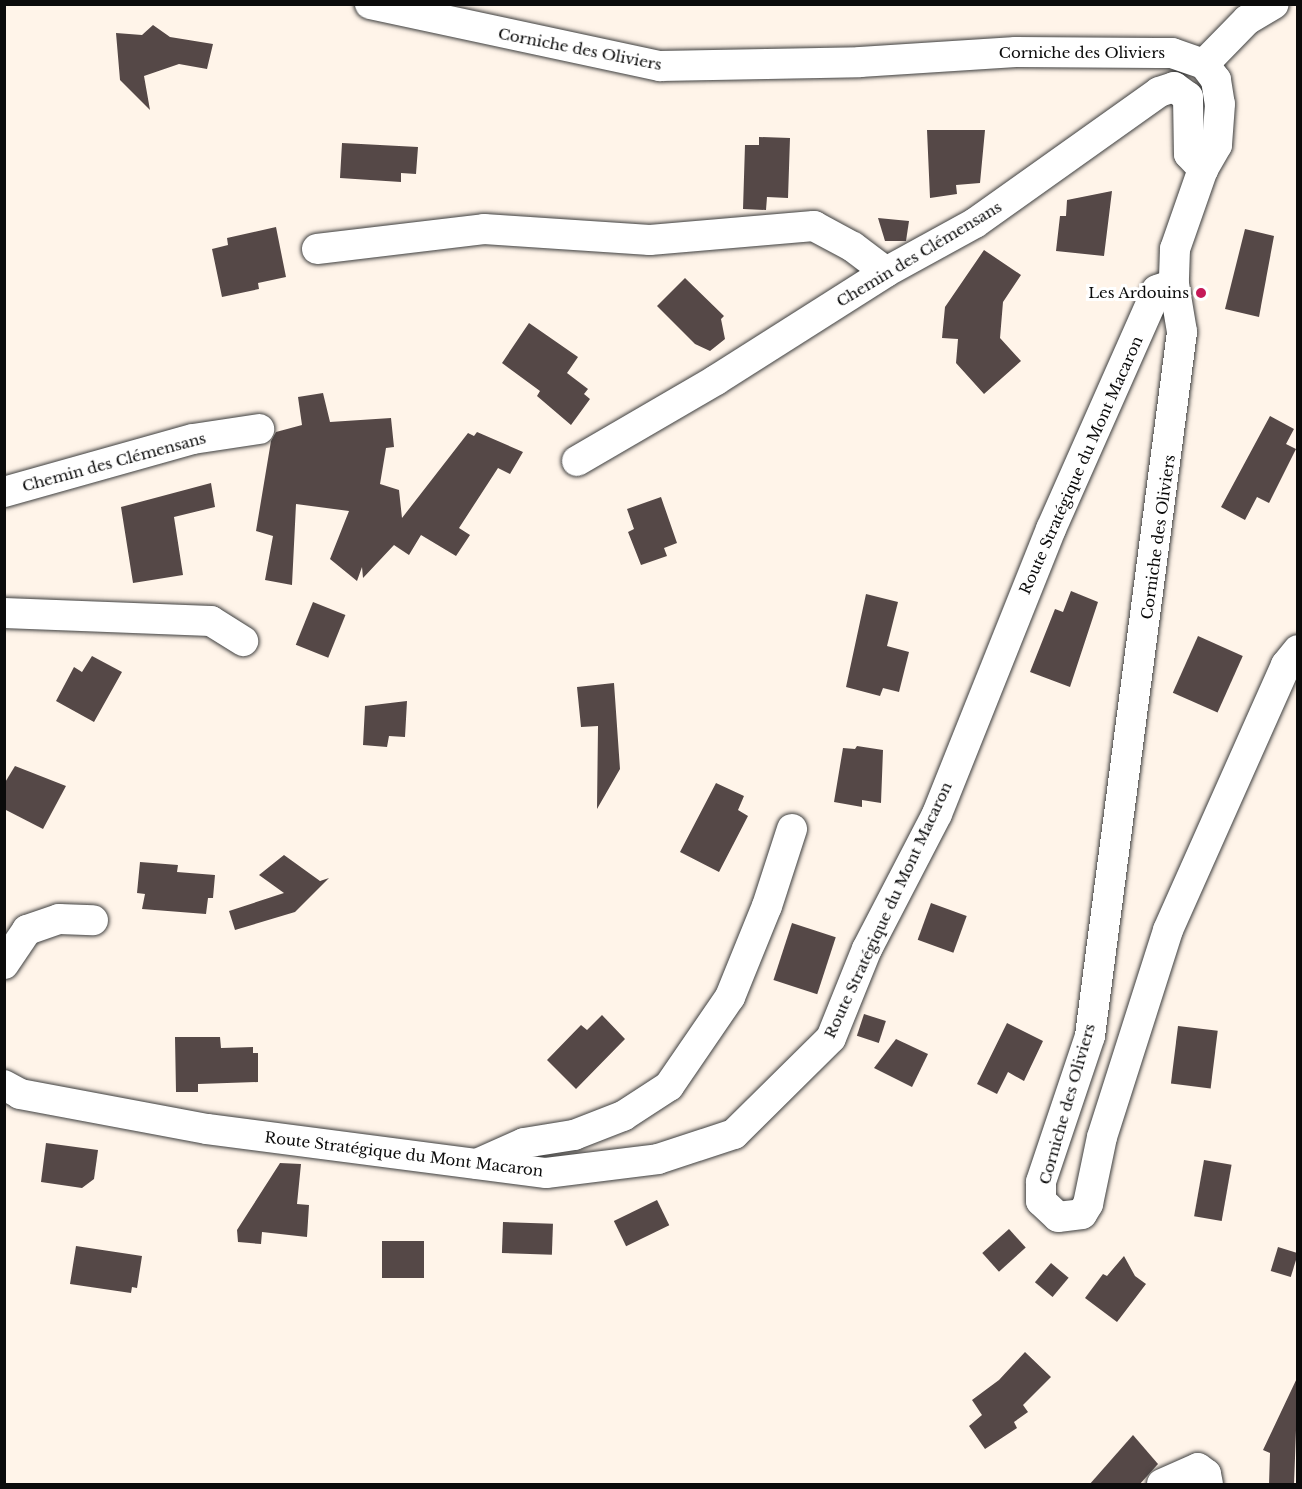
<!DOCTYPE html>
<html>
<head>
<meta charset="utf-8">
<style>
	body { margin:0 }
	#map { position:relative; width:1302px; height:1489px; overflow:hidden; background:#fff4e9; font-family:"Libre Baskerville",serif }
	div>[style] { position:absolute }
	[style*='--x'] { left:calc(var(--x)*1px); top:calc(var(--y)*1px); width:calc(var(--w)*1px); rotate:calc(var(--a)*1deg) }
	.building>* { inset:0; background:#554847; transform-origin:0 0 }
	.roads { filter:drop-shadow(0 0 2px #3e3e3e) drop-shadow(0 0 2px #3e3e3e) }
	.minor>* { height:30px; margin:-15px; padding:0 15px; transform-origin:15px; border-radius:15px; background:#fff }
	.dots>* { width:16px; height:16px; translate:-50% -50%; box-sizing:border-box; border:3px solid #fff; border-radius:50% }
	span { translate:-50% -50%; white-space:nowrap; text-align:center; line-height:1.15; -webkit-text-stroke:6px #fff; paint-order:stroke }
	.street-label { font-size:15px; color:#0b0b0b }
	.poi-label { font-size:15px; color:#0b0b0b }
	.right { translate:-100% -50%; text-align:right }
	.frame { position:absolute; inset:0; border:6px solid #0b0b0b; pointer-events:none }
</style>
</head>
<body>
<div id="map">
	<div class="building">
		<i style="clip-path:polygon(153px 25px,170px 37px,213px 44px,207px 69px,179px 64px,144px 76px,150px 110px,120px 80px,116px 33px,142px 35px)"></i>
		<i style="clip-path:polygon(927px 130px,985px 130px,980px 183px,956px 185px,957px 194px,930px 198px)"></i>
		<i style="clip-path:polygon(759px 137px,790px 138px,788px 198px,767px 197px,766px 210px,743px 209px,745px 145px,759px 145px)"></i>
		<i style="clip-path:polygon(342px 143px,418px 147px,416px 174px,401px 173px,401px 182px,340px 178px)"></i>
		<i style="clip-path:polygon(1112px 191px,1104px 256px,1056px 251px,1060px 216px,1066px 216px,1067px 200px)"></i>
		<i style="clip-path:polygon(878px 218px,909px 221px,906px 241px,885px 241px)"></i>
		<i style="clip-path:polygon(276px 227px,286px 277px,258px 283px,259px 289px,222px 297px,212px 249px,228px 245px,227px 238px)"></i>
		<i style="clip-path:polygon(1245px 229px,1274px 236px,1259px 317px,1225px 309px)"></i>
		<i style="clip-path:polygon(984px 250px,1021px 275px,1003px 302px,1000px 338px,1021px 361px,984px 394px,956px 363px,958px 339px,942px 338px,945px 307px)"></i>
		<i style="clip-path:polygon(685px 278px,724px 316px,721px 319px,725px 339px,710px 351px,695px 344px,657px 306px)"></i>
		<i style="clip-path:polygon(529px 323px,578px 357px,567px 373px,588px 389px,584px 394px,590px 399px,571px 425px,537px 396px,540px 391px,502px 363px)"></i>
		<i style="clip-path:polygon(323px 393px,330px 422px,391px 418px,394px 447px,386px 448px,380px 484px,399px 490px,402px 518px,468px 433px,474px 436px,477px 432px,523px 452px,510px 474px,498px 468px,459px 528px,470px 535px,456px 556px,421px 535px,409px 555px,394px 545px,363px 578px,362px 567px,357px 581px,330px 559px,349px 511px,296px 504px,292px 585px,265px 580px,273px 536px,256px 531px,271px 441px,276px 432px,302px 425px,298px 397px)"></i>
		<i style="clip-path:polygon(1270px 416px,1294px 429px,1286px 444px,1296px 449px,1269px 503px,1257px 497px,1245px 520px,1221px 507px)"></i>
		<i style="clip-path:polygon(211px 483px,215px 507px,174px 517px,183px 575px,133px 583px,121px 507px)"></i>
		<i style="clip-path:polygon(661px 497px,677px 543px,664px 548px,667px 556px,641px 565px,628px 532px,634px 529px,627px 509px)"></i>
		<i style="clip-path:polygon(1071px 591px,1098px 602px,1070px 687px,1030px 672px,1055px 609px,1063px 612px)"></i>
		<i style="clip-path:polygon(866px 594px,898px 602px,887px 646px,909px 652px,899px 692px,883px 688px,880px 696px,846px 687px)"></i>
		<i style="left:313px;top:602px;width:35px;height:46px;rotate:22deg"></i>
		<i style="left:1198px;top:636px;width:49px;height:62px;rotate:24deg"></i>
		<i style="clip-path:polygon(92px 656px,122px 672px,94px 722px,56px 701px,74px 667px,82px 672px)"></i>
		<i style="clip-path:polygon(614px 683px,620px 769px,597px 809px,598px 726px,581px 727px,577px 687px)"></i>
		<i style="clip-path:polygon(407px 701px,405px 737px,389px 736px,387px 747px,363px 745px,365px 706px)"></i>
		<i style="clip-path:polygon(857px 746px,883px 750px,881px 803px,862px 800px,862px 807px,834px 802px,843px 748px,855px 749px)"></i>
		<i style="clip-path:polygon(15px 766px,66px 786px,43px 829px,4px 809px,4px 784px)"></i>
		<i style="clip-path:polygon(716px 783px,744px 796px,738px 810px,748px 816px,719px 872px,680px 852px)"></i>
		<i style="clip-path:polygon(284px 855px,320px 881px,329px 878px,295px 912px,235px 930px,229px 911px,284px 893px,259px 875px)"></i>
		<i style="clip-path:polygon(140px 862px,178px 865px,177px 872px,215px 875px,213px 898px,208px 898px,206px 914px,142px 909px,145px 894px,137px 893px)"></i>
		<i style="left:931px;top:903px;width:38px;height:39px;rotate:20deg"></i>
		<i style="left:792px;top:923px;width:46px;height:60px;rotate:18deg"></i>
		<i style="left:864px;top:1014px;width:23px;height:23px;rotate:18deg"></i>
		<i style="clip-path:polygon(602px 1015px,625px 1039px,576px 1089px,547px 1060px,581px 1025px,587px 1030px)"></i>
		<i style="clip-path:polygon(1007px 1023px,1043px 1041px,1024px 1081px,1008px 1072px,997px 1094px,977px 1084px)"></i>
		<i style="left:1178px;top:1026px;width:40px;height:58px;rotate:7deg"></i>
		<i style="clip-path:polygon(175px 1037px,220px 1037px,221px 1048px,253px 1047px,253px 1053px,258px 1053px,258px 1082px,198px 1084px,198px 1092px,176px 1092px)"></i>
		<i style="clip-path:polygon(896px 1039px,928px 1054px,912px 1087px,874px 1068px)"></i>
		<i style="clip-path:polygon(46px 1143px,98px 1150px,94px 1179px,82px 1188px,41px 1182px)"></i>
		<i style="left:1204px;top:1160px;width:28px;height:57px;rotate:10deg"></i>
		<i style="clip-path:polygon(280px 1163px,301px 1164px,297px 1204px,309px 1205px,307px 1237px,262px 1232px,261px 1244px,238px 1242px,237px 1230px)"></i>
		<i style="left:657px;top:1200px;width:28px;height:48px;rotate:64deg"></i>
		<i style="left:503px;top:1222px;width:50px;height:31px;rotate:2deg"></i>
		<i style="left:1009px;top:1229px;width:25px;height:36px;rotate:48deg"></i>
		<i style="left:382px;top:1241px;width:42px;height:37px"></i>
		<i style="clip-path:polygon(76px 1246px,142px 1256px,137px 1288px,132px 1287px,131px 1293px,70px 1284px)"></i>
		<i style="left:1278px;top:1247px;width:21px;height:25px;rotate:17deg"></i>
		<i style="clip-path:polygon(1124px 1256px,1135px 1276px,1146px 1284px,1117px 1322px,1085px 1298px,1103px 1274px,1107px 1276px)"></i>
		<i style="left:1051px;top:1263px;width:23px;height:25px;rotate:40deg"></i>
		<i style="clip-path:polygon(1025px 1352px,1051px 1377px,1023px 1405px,1028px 1412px,1014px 1422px,1017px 1428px,985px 1449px,969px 1426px,982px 1415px,972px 1400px,999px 1380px)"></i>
		<i style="clip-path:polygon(1298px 1376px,1294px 1485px,1269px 1485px,1270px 1453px,1263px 1450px)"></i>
		<i style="clip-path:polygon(1133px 1435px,1158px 1464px,1139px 1485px,1089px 1485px)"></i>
	</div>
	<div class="roads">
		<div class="minor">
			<i style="--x:370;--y:4;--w:297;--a:12.1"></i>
			<i style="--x:660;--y:66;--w:200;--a:-1.1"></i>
			<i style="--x:860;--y:62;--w:156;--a:-3.7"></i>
			<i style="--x:1016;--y:52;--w:156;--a:0.4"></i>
			<i style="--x:1172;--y:53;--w:34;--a:19"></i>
			<i style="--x:1204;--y:64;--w:20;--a:53"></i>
			<i style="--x:1216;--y:80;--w:24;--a:81"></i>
			<i style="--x:1220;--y:104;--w:41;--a:94.2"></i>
			<i style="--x:1217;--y:145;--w:28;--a:120"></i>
			<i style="--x:1203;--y:169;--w:85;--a:109.3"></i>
			<i style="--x:1175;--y:249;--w:35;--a:92"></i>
			<i style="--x:1174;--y:284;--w:49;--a:80.5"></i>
			<i style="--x:1182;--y:332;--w:710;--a:97.45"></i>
			<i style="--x:1090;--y:1036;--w:154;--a:108.6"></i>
			<i style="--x:1041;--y:1182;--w:19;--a:90"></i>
			<i style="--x:1041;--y:1201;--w:23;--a:43"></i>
			<i style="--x:1058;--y:1217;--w:24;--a:-7"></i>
			<i style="--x:1082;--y:1214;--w:12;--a:-59"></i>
			<i style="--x:1088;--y:1204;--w:68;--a:-78.2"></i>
			<i style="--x:1102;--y:1137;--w:217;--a:-72.3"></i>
			<i style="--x:1168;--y:930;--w:290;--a:-66"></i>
			<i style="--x:1286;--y:665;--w:19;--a:-51"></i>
			<i style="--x:1204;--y:64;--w:62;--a:-45.7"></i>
			<i style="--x:1247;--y:20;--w:31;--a:-31"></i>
			<i style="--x:317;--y:249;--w:168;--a:-6.8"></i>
			<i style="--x:484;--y:229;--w:166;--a:3.8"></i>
			<i style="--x:650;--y:240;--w:165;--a:-4.9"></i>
			<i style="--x:814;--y:226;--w:44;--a:28.3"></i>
			<i style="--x:853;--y:247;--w:41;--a:37.1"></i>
			<i style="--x:577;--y:461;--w:161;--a:-30.2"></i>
			<i style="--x:716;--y:380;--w:201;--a:-32.4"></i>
			<i style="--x:886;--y:272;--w:102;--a:-28.8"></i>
			<i style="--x:975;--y:223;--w:226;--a:-35.4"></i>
			<i style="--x:1159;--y:92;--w:16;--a:-18"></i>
			<i style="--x:1174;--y:87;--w:17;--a:36"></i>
			<i style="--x:1188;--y:97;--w:57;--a:89"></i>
			<i style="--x:1189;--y:154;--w:21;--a:47"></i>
			<i style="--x:4;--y:492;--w:196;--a:-15.7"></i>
			<i style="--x:193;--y:439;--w:67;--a:-8.6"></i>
			<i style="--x:4;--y:613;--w:207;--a:2.2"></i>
			<i style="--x:211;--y:621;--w:38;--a:32"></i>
			<i style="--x:4;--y:964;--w:41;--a:-55.9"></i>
			<i style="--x:27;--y:930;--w:34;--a:-19"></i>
			<i style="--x:59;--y:919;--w:34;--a:2"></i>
			<i style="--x:4;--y:1085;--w:18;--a:29"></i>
			<i style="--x:20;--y:1094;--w:190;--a:10.6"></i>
			<i style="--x:207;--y:1129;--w:342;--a:7.4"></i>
			<i style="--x:546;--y:1173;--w:113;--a:-7.1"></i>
			<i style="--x:658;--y:1159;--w:80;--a:-18.2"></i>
			<i style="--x:734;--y:1134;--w:136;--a:-44.7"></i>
			<i style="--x:831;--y:1038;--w:96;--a:-68"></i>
			<i style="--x:867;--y:949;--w:152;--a:-62.6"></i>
			<i style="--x:937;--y:814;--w:307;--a:-68.2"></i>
			<i style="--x:1051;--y:529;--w:261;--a:-66.1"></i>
			<i style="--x:1157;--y:290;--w:18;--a:-19"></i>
			<i style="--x:477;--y:1164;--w:51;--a:-24.1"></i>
			<i style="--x:524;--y:1143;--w:51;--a:-9.1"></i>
			<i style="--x:574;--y:1135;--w:53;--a:-21.2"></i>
			<i style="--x:623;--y:1116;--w:55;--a:-33.1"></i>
			<i style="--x:669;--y:1086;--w:108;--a:-55.6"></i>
			<i style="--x:730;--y:997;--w:98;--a:-67.9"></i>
			<i style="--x:767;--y:906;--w:81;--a:-72"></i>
			<i style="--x:1162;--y:1484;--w:39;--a:-24"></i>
			<i style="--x:1198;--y:1468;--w:10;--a:37"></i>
			<i style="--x:1206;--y:1474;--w:10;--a:79"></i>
		</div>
	</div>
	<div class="dots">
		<i style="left:1201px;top:293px;background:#c51957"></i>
	</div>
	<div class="street-label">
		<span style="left:580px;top:49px;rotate:11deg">Corniche des Oliviers</span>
		<span style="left:1082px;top:53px">Corniche des Oliviers</span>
		<span style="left:919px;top:254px;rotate:-31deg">Chemin des Clémensans</span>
		<span style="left:114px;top:462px;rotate:-15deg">Chemin des Clémensans</span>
		<span style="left:1081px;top:465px;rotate:-66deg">Route Stratégique du Mont Macaron</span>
		<span style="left:1158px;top:537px;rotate:-82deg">Corniche des Oliviers</span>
		<span style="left:888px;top:910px;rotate:-65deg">Route Stratégique du Mont Macaron</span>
		<span style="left:1067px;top:1104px;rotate:-74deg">Corniche des Oliviers</span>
		<span style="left:404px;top:1154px;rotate:7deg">Route Stratégique du Mont Macaron</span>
	</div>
	<div class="poi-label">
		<span class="right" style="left:1189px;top:293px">Les Ardouins</span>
	</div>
	<div class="frame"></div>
</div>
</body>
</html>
